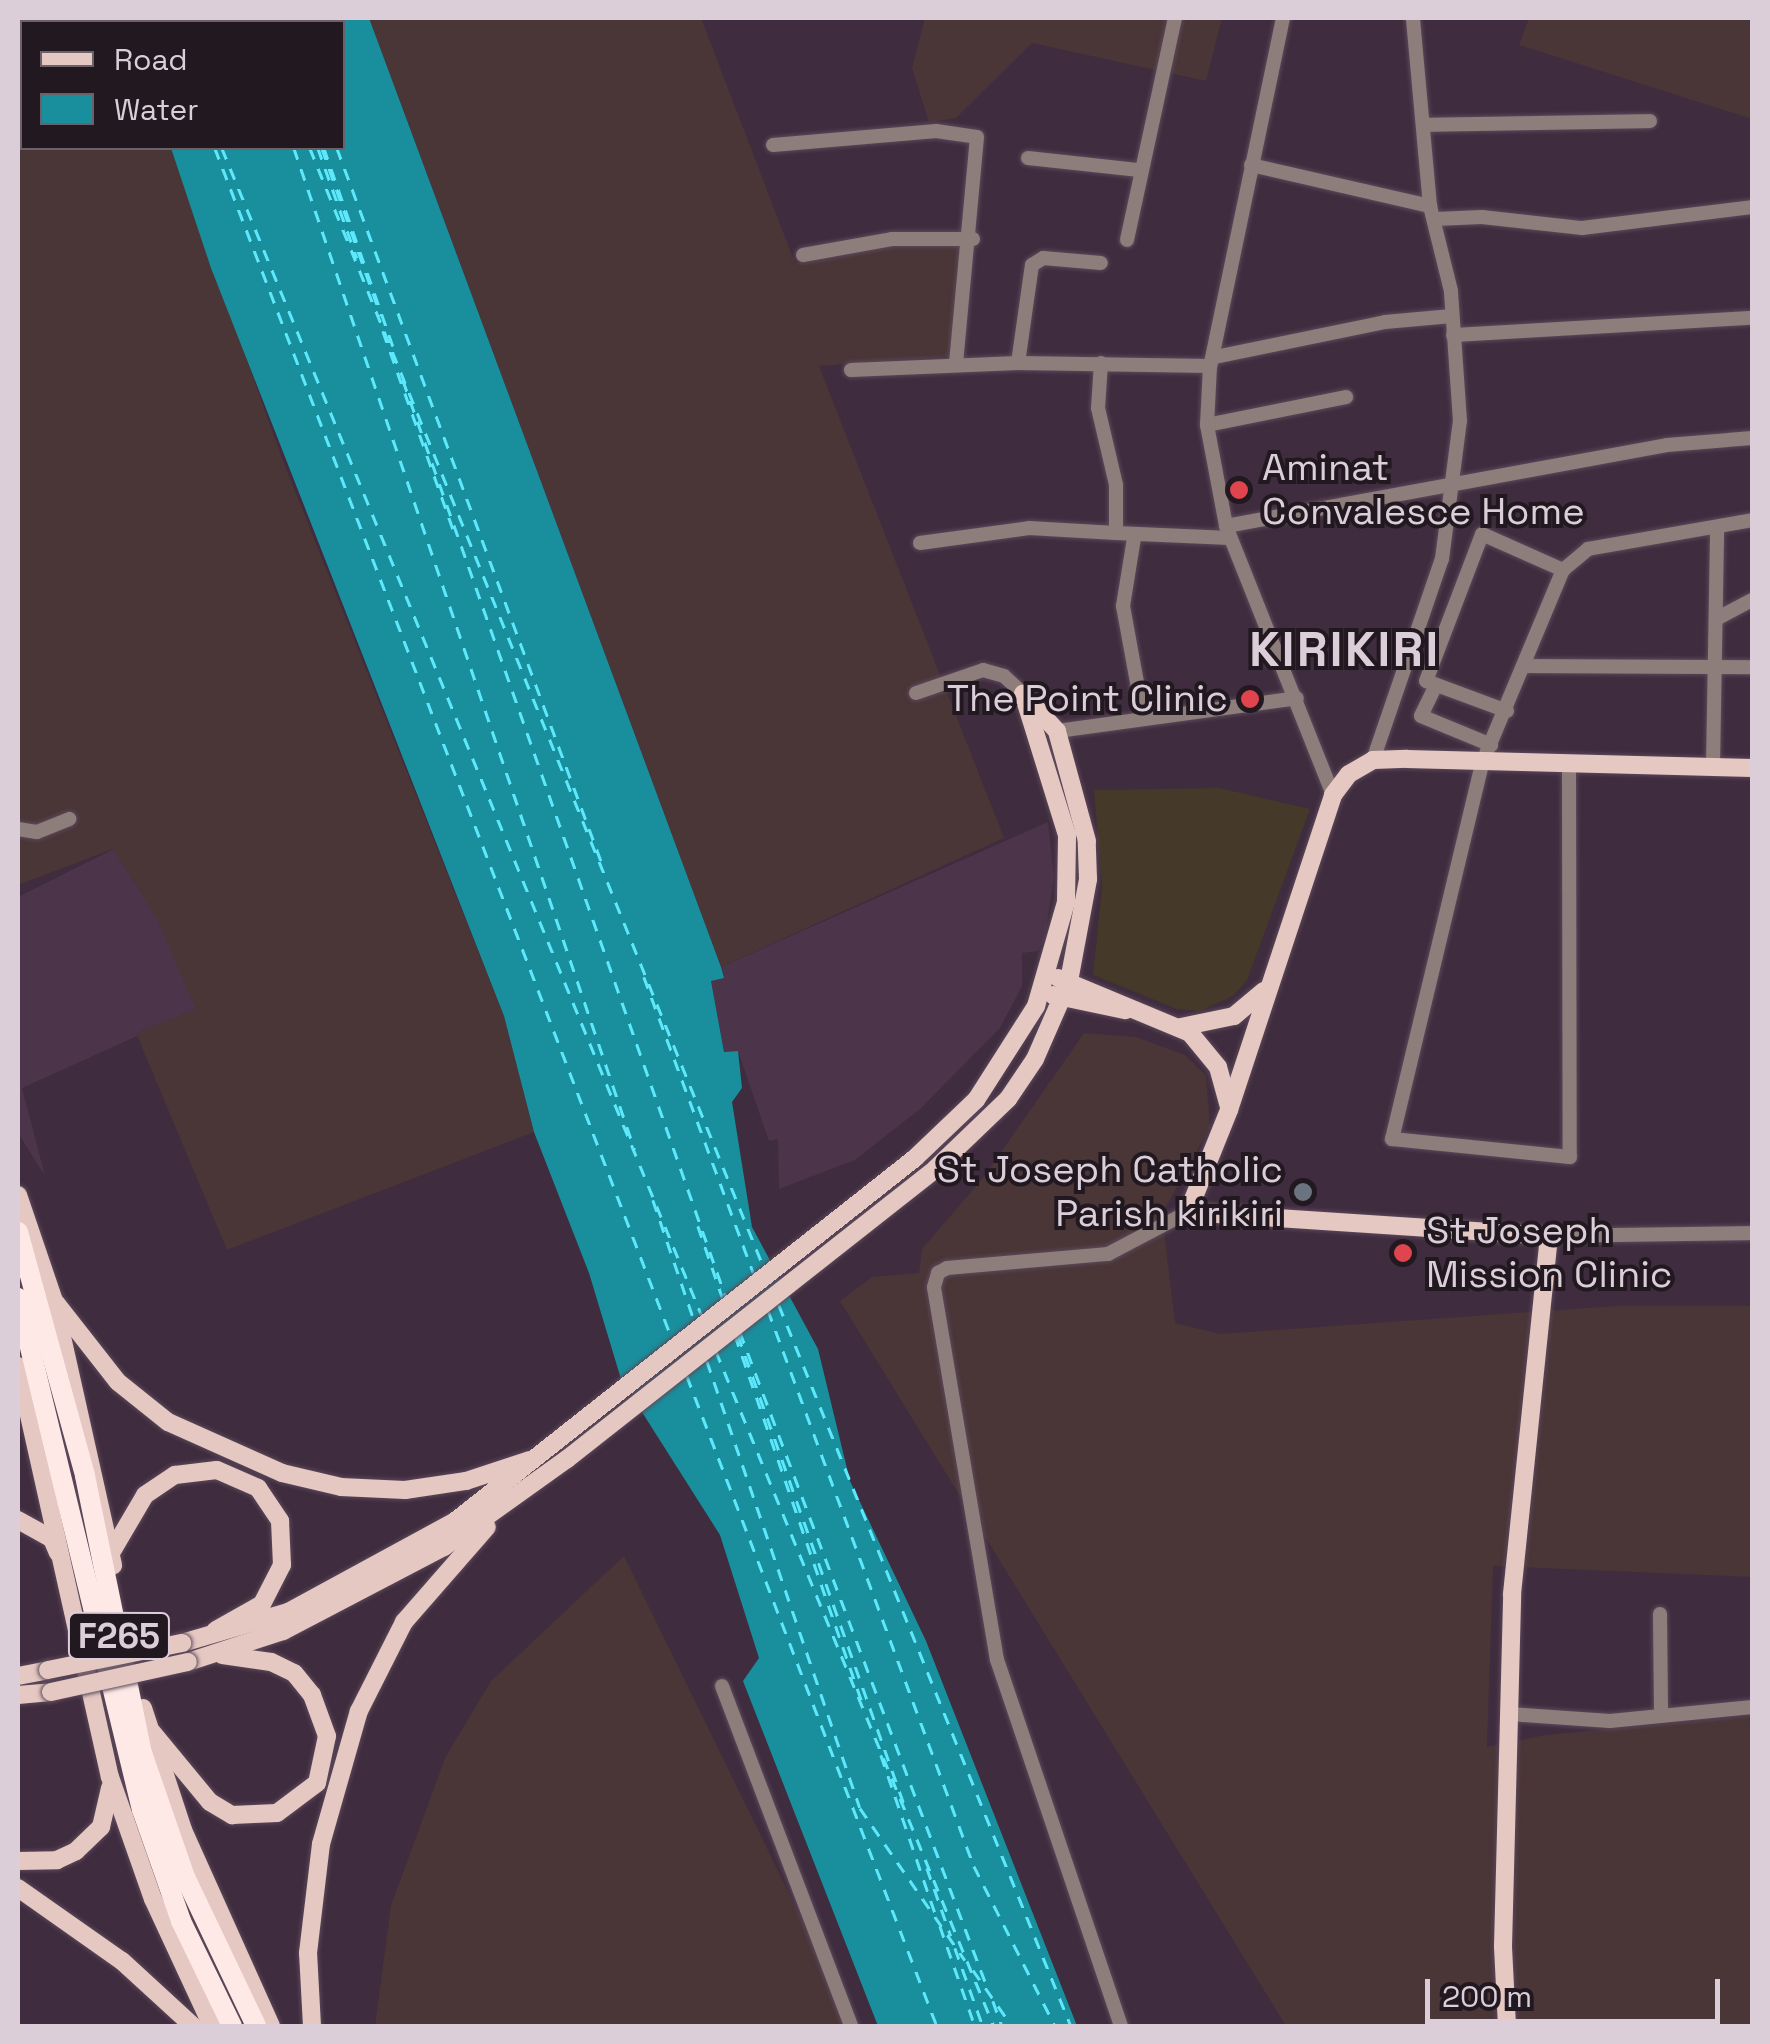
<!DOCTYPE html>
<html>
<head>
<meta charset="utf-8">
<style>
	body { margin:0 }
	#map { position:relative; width:1770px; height:2044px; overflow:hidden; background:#3f2c3e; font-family:"Space Grotesk",sans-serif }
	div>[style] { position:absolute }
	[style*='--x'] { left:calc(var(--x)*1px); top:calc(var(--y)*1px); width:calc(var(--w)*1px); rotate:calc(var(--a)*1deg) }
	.built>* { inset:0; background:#4c344b }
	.industrial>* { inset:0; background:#4a3537 }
	.education>* { inset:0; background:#45392a }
	.water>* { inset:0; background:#198f9d }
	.ferry>* { height:2.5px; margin-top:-1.25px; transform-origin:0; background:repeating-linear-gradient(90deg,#5de8fb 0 12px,transparent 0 22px) }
	.roads { filter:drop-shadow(0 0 2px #5b495a) drop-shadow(0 0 2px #5b495a) }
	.minor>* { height:14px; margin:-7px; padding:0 7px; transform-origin:7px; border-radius:7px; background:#8d7e7c }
	.major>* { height:18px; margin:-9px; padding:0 9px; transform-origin:9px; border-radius:9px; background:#e6c8c3 }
	.highway>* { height:20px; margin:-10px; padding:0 10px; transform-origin:10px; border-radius:10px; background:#ffe9e6 }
	.bridges { filter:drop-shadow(0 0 2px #5b495a) drop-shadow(0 0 2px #5b495a) }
	.major-bridge>* { height:18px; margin:-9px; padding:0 9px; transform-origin:9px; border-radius:9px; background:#e6c8c3 }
	.dots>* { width:28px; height:28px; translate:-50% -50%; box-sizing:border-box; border:5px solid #211820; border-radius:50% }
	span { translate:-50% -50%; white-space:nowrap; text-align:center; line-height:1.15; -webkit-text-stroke:8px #211820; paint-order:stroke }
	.shield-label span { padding:2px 8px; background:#211820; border:2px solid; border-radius:8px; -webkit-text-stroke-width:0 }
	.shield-label { font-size:35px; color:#dbced9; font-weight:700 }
	.poi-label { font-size:38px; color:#dbced9 }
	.left { translate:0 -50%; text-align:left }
	.right { translate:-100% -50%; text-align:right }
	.district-label { font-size:48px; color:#dbced9; font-weight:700; letter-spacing:2.5px }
	.frame { position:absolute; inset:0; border:20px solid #dbced9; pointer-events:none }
	.legend { position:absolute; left:20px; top:20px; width:325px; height:130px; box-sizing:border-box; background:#211820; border:2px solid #6b616a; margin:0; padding:12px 18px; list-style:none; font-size:30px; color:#dbced9 }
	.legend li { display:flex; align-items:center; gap:20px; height:50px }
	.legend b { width:50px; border:2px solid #6b616a }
	.scale { position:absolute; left:1425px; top:1979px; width:295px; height:45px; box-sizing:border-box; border:5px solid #dbced9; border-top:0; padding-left:12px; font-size:30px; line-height:35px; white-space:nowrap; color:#dbced9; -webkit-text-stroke:8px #211820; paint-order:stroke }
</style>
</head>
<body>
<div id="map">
	<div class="built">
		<i style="clip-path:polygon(1048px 822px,1054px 876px,1045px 937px,1038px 951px,1022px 953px,1022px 986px,1000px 1028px,920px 1109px,855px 1160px,779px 1189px,778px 1139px,769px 1141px,738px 1051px,724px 1052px,711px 980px,724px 978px,721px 967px)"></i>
		<i style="clip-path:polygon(114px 849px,177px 950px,197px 1009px,22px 1088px,45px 1176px,18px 1133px,18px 897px)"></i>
	</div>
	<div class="industrial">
		<i style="clip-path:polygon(18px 18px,123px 18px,124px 22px,22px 22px,22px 148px,171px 148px,282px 458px,504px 1016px,534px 1132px,227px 1250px,136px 1033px,196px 1009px,156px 917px,113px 849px,18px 885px)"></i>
		<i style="clip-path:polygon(369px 18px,701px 18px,795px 263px,885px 237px,963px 245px,950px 356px,819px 366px,1004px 838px,721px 967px)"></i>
		<i style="clip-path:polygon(925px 18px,1222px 18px,1206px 81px,1032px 43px,956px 118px,929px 122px,912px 68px)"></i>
		<i style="clip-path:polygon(1529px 18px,1752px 18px,1752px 119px,1519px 45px)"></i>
		<i style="clip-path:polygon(1084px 1033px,1136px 1037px,1185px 1055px,1206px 1075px,1210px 1127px,1162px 1214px,1175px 1323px,1220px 1334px,1616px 1306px,1752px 1306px,1752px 1577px,1493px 1566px,1487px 1747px,1545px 1735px,1752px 1716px,1752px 2026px,1286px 2026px,840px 1301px,872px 1277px,919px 1273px,922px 1249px,983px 1178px)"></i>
		<i style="clip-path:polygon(624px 1556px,854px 2026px,375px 2026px,391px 1905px,446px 1756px,491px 1681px)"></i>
	</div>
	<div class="education">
		<i style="clip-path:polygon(1219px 788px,1310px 809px,1247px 980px,1233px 996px,1200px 1011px,1177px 1009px,1093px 975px,1102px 888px,1094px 790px)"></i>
	</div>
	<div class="water">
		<i style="clip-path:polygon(123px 18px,369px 18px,721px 967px,724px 978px,711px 981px,724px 1052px,738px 1051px,742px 1088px,732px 1102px,752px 1227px,818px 1349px,850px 1481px,926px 1641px,1077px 2026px,878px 2026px,743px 1681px,759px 1658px,720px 1535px,621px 1379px,589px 1273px,534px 1132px,504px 1016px,211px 268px,171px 148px,342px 148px,342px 22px)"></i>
	</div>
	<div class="ferry">
		<i style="--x:165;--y:18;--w:4;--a:63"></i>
		<i style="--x:168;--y:18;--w:4;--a:63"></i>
		<i style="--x:250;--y:18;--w:4;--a:76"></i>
		<i style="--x:258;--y:18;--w:4;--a:63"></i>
		<i style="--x:272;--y:18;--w:4;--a:63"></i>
		<i style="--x:277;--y:18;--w:4;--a:76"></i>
		<i style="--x:279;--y:18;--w:4;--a:76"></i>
		<i style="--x:289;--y:18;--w:4;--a:63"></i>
		<i style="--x:215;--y:148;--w:1278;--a:69"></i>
		<i style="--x:222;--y:148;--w:1263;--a:67.66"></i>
		<i style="--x:294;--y:148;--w:1058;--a:71.21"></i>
		<i style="--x:310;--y:148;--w:1211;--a:67.93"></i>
		<i style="--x:318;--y:148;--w:117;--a:70.5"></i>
		<i style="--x:322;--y:148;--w:178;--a:70.6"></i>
		<i style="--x:324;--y:148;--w:213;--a:70.8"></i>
		<i style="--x:337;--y:148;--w:766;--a:69.67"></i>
		<i style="--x:383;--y:331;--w:212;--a:70.5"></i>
		<i style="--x:403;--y:380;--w:972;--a:70.6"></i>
		<i style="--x:644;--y:977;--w:317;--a:69.7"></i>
		<i style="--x:653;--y:1200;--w:127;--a:71.1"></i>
		<i style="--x:698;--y:1226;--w:77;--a:71.1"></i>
		<i style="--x:779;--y:1305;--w:778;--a:67.95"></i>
		<i style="--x:768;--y:1310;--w:593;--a:69.67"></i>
		<i style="--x:974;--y:1866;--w:179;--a:63.1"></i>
		<i style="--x:740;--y:1332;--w:702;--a:69.32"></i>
		<i style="--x:735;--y:1335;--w:387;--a:70.9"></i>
		<i style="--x:738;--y:1335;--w:498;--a:70.5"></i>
		<i style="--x:716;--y:1351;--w:730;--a:67.62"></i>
		<i style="--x:707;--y:1361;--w:472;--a:71.1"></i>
		<i style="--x:860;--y:1808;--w:185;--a:55.4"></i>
		<i style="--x:687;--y:1376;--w:696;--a:68.96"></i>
		<i style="--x:881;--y:1755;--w:167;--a:71.1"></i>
		<i style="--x:927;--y:1868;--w:72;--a:70.6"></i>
		<i style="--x:940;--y:1926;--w:106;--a:70.7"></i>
		<i style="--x:955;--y:1948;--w:83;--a:70.3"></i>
		<i style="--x:973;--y:1970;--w:68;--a:55.1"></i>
		<i style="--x:993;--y:2001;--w:27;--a:70"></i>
	</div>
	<div class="roads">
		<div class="minor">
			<i style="--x:1283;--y:18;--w:356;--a:101.8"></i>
			<i style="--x:1210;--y:366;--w:59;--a:92.9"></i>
			<i style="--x:1207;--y:425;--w:103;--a:79.3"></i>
			<i style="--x:1226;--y:526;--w:289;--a:68.3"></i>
			<i style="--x:1423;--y:125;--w:227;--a:-1"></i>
			<i style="--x:773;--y:145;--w:164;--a:-4.9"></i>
			<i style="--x:936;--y:131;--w:41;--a:8.3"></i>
			<i style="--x:977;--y:137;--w:229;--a:95.3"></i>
			<i style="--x:1028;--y:158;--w:112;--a:6.2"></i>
			<i style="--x:1251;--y:165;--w:184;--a:12.9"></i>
			<i style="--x:1435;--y:219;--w:47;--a:-2.4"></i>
			<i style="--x:1482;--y:217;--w:101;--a:6.3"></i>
			<i style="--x:1582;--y:228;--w:171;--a:-7"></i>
			<i style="--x:1127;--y:240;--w:227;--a:-77.8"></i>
			<i style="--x:803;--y:255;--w:90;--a:-10.2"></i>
			<i style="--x:892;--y:239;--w:81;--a:0"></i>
			<i style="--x:1453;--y:335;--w:299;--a:-3.3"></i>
			<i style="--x:1215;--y:357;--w:174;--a:-11.6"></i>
			<i style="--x:1385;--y:322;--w:67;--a:-5.1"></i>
			<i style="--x:1018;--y:363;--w:99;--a:-81.9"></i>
			<i style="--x:1032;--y:265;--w:13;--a:-32"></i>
			<i style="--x:1043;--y:258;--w:58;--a:4.9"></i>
			<i style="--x:1101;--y:363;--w:45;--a:93.8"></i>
			<i style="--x:1098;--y:408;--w:79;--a:76.8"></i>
			<i style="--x:1116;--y:485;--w:48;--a:90"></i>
			<i style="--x:1116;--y:533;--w:114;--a:2.5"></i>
			<i style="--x:851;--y:370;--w:167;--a:-2.4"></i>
			<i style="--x:1018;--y:363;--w:192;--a:0.9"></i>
			<i style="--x:1207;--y:425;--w:142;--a:-11.4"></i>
			<i style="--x:1226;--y:526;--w:448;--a:-10.4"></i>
			<i style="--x:1667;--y:445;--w:85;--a:-4.7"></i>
			<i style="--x:1134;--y:538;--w:69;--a:99.2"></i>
			<i style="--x:1123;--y:606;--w:111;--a:79.6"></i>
			<i style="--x:920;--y:543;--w:110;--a:-7.8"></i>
			<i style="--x:1029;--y:528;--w:87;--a:3.3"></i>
			<i style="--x:1718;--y:618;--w:38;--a:-28"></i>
			<i style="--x:1525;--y:666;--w:227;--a:0.3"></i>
			<i style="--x:1436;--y:685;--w:34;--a:116"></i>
			<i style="--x:1421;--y:716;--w:76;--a:22.5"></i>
			<i style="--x:916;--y:693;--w:71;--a:-18.9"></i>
			<i style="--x:983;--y:670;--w:22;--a:16"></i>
			<i style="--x:1004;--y:676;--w:26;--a:43"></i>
			<i style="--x:1507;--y:711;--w:86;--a:-159.7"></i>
			<i style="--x:1426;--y:681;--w:157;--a:-69.1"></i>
			<i style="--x:1482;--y:534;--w:89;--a:24"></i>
			<i style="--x:1057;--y:731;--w:242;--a:-7.8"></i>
			<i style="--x:1373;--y:760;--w:213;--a:-71.1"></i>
			<i style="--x:1442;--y:559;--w:139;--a:-82.6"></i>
			<i style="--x:1460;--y:421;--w:130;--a:-94"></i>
			<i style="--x:1451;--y:291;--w:88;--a:-103.9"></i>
			<i style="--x:1430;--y:206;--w:189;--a:-95.2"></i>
			<i style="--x:1569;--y:764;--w:393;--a:89.9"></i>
			<i style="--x:1570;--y:1157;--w:179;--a:-174.2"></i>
			<i style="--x:1392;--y:1139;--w:389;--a:-76.5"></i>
			<i style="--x:1483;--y:761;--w:207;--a:-67.3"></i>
			<i style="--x:1563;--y:570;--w:33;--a:-40"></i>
			<i style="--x:1588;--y:549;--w:167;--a:-10"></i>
			<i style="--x:1713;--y:766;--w:236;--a:-89"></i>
			<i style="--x:18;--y:829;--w:19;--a:9"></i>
			<i style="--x:37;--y:832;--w:35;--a:-22"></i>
			<i style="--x:1549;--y:1236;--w:203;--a:-0.8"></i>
			<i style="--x:1660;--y:1614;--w:102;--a:89.4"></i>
			<i style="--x:722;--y:1686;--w:364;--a:69.2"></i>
			<i style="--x:1509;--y:1714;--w:101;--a:4"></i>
			<i style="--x:1610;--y:1721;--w:143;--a:-5.6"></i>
			<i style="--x:1121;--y:2026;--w:386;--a:-108.7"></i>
			<i style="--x:997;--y:1660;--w:378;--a:-99.6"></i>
			<i style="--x:934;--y:1287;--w:15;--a:-74"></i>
			<i style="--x:938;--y:1273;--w:10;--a:-29"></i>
			<i style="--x:947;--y:1268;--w:162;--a:-5"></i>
			<i style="--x:1108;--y:1254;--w:90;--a:-27.7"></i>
		</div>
		<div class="major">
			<i style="--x:1058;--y:978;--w:143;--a:22.6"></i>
			<i style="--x:1190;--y:1033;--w:44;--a:50.5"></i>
			<i style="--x:1218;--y:1067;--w:41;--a:74.6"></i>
			<i style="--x:1053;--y:995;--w:74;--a:11.8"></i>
			<i style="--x:1181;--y:1027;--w:54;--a:-11.7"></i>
			<i style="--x:1234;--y:1016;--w:39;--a:-40"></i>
			<i style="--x:18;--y:1195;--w:112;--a:71.2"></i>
			<i style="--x:54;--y:1301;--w:271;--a:77.4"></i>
			<i style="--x:56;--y:1303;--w:100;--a:51.9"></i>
			<i style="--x:118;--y:1382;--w:64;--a:38.7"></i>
			<i style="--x:168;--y:1422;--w:125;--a:24.1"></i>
			<i style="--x:282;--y:1473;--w:61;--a:13.3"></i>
			<i style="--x:341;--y:1487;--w:64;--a:2.7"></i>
			<i style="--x:405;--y:1490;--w:62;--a:-8.4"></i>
			<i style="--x:466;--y:1481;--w:67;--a:-18.2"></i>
			<i style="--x:18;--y:1366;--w:421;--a:77.4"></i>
			<i style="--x:110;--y:1777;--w:129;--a:70.6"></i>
			<i style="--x:153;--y:1899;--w:140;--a:65.1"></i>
			<i style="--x:18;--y:1520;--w:39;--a:29"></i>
			<i style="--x:52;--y:1539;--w:15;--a:67"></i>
			<i style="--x:111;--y:1553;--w:67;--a:-59.6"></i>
			<i style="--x:145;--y:1495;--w:36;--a:-34"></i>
			<i style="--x:175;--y:1475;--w:42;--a:-6.8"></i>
			<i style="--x:217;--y:1470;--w:45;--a:23.7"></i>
			<i style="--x:258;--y:1488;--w:40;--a:56"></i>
			<i style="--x:280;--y:1521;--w:44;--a:87.4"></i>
			<i style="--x:282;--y:1565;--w:44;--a:117.1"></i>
			<i style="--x:262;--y:1604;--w:53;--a:150.5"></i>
			<i style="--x:182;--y:1643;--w:110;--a:-16.3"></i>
			<i style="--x:288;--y:1612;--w:189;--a:-28.5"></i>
			<i style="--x:454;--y:1522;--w:587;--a:-38.29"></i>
			<i style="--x:915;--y:1158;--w:84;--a:-43.6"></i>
			<i style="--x:976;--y:1100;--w:112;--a:-57.4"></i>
			<i style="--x:1036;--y:1006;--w:108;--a:-73.9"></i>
			<i style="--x:1066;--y:902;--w:67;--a:-89.1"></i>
			<i style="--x:1067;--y:835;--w:148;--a:-107.3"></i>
			<i style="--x:188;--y:1662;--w:100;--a:-18.1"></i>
			<i style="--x:283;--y:1631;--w:182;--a:-27.6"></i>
			<i style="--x:444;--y:1547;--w:151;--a:-35.6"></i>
			<i style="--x:567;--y:1459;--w:469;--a:-38.2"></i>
			<i style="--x:935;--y:1169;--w:101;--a:-43.8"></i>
			<i style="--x:1008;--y:1099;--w:48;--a:-56"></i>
			<i style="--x:1035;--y:1059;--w:85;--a:-66.4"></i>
			<i style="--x:1069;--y:981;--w:104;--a:-79.4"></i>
			<i style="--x:1088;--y:879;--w:38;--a:-92"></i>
			<i style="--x:1087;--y:841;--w:114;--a:-105.3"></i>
			<i style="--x:1057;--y:731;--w:50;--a:-132.6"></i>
			<i style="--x:18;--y:1676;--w:31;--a:-11"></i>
			<i style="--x:18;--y:1695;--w:33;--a:-5"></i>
			<i style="--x:143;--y:1708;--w:128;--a:71.8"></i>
			<i style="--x:183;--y:1830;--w:215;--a:65.8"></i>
			<i style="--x:152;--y:1732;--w:91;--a:50.4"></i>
			<i style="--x:210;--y:1802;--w:26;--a:31"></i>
			<i style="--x:232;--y:1815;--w:45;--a:-2.5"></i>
			<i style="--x:277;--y:1813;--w:50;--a:-36.9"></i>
			<i style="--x:317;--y:1783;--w:48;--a:-78"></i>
			<i style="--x:327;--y:1736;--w:44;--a:-110.1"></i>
			<i style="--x:312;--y:1695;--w:28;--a:-129"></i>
			<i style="--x:294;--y:1673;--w:25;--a:-154"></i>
			<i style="--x:271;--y:1662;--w:49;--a:-171.9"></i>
			<i style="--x:18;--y:1861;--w:39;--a:-1"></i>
			<i style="--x:57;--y:1860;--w:21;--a:-25"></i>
			<i style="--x:76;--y:1851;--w:35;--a:-44"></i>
			<i style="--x:101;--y:1827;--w:40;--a:-77"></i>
			<i style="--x:18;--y:1888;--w:127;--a:35.1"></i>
			<i style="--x:122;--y:1961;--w:96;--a:42.5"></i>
			<i style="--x:312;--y:2026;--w:73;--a:-93.1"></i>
			<i style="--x:308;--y:1953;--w:110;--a:-83.2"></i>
			<i style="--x:321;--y:1844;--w:138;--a:-74.1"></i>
			<i style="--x:359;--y:1711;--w:100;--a:-63.2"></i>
			<i style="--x:404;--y:1622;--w:126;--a:-48.9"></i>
			<i style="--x:1507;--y:2026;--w:80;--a:-92.9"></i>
			<i style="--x:1503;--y:1946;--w:352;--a:-88.5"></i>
			<i style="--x:1512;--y:1594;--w:360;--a:-84.1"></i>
			<i style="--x:1549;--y:1236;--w:362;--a:-176.2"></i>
			<i style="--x:1188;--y:1212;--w:110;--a:-68.1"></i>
			<i style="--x:1229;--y:1110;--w:332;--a:-71.7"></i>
			<i style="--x:1333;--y:795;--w:26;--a:-53"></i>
			<i style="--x:1349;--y:774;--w:28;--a:-30"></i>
			<i style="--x:1373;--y:760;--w:34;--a:-2"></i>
			<i style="--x:1407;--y:759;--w:345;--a:1.5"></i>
		</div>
		<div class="highway">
			<i style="--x:18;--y:1232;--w:253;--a:74.6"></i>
			<i style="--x:85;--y:1476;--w:283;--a:78.4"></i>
			<i style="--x:142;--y:1753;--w:131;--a:70.9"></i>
			<i style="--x:185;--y:1877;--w:165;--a:64.5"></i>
			<i style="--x:18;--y:1298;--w:527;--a:76.39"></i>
			<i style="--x:142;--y:1810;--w:118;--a:70.6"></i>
			<i style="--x:181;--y:1921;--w:117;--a:64.1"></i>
		</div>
	</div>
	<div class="bridges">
		<div class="major-bridge">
			<i style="--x:48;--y:1670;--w:137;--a:-11.4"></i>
			<i style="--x:51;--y:1692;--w:140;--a:-12.4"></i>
		</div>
	</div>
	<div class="dots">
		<i style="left:1239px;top:490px;background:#e0444e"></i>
		<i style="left:1250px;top:699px;background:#e0444e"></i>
		<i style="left:1303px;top:1192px;background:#6b7280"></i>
		<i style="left:1403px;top:1253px;background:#e0444e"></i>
	</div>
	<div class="shield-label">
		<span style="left:119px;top:1636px">F265</span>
	</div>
	<div class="poi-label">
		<span class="left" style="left:1262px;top:490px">Aminat<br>Convalesce Home</span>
		<span class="right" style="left:1228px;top:699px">The Point Clinic</span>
		<span class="right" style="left:1283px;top:1192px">St Joseph Catholic<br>Parish kirikiri</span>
		<span class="left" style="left:1426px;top:1253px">St Joseph<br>Mission Clinic</span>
	</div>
	<div class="district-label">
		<span style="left:1345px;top:650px">KIRIKIRI</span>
	</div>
	<div class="frame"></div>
	<ul class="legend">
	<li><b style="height:12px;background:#e6c8c3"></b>Road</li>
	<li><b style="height:28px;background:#198f9d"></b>Water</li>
	</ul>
	<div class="scale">200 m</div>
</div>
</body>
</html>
